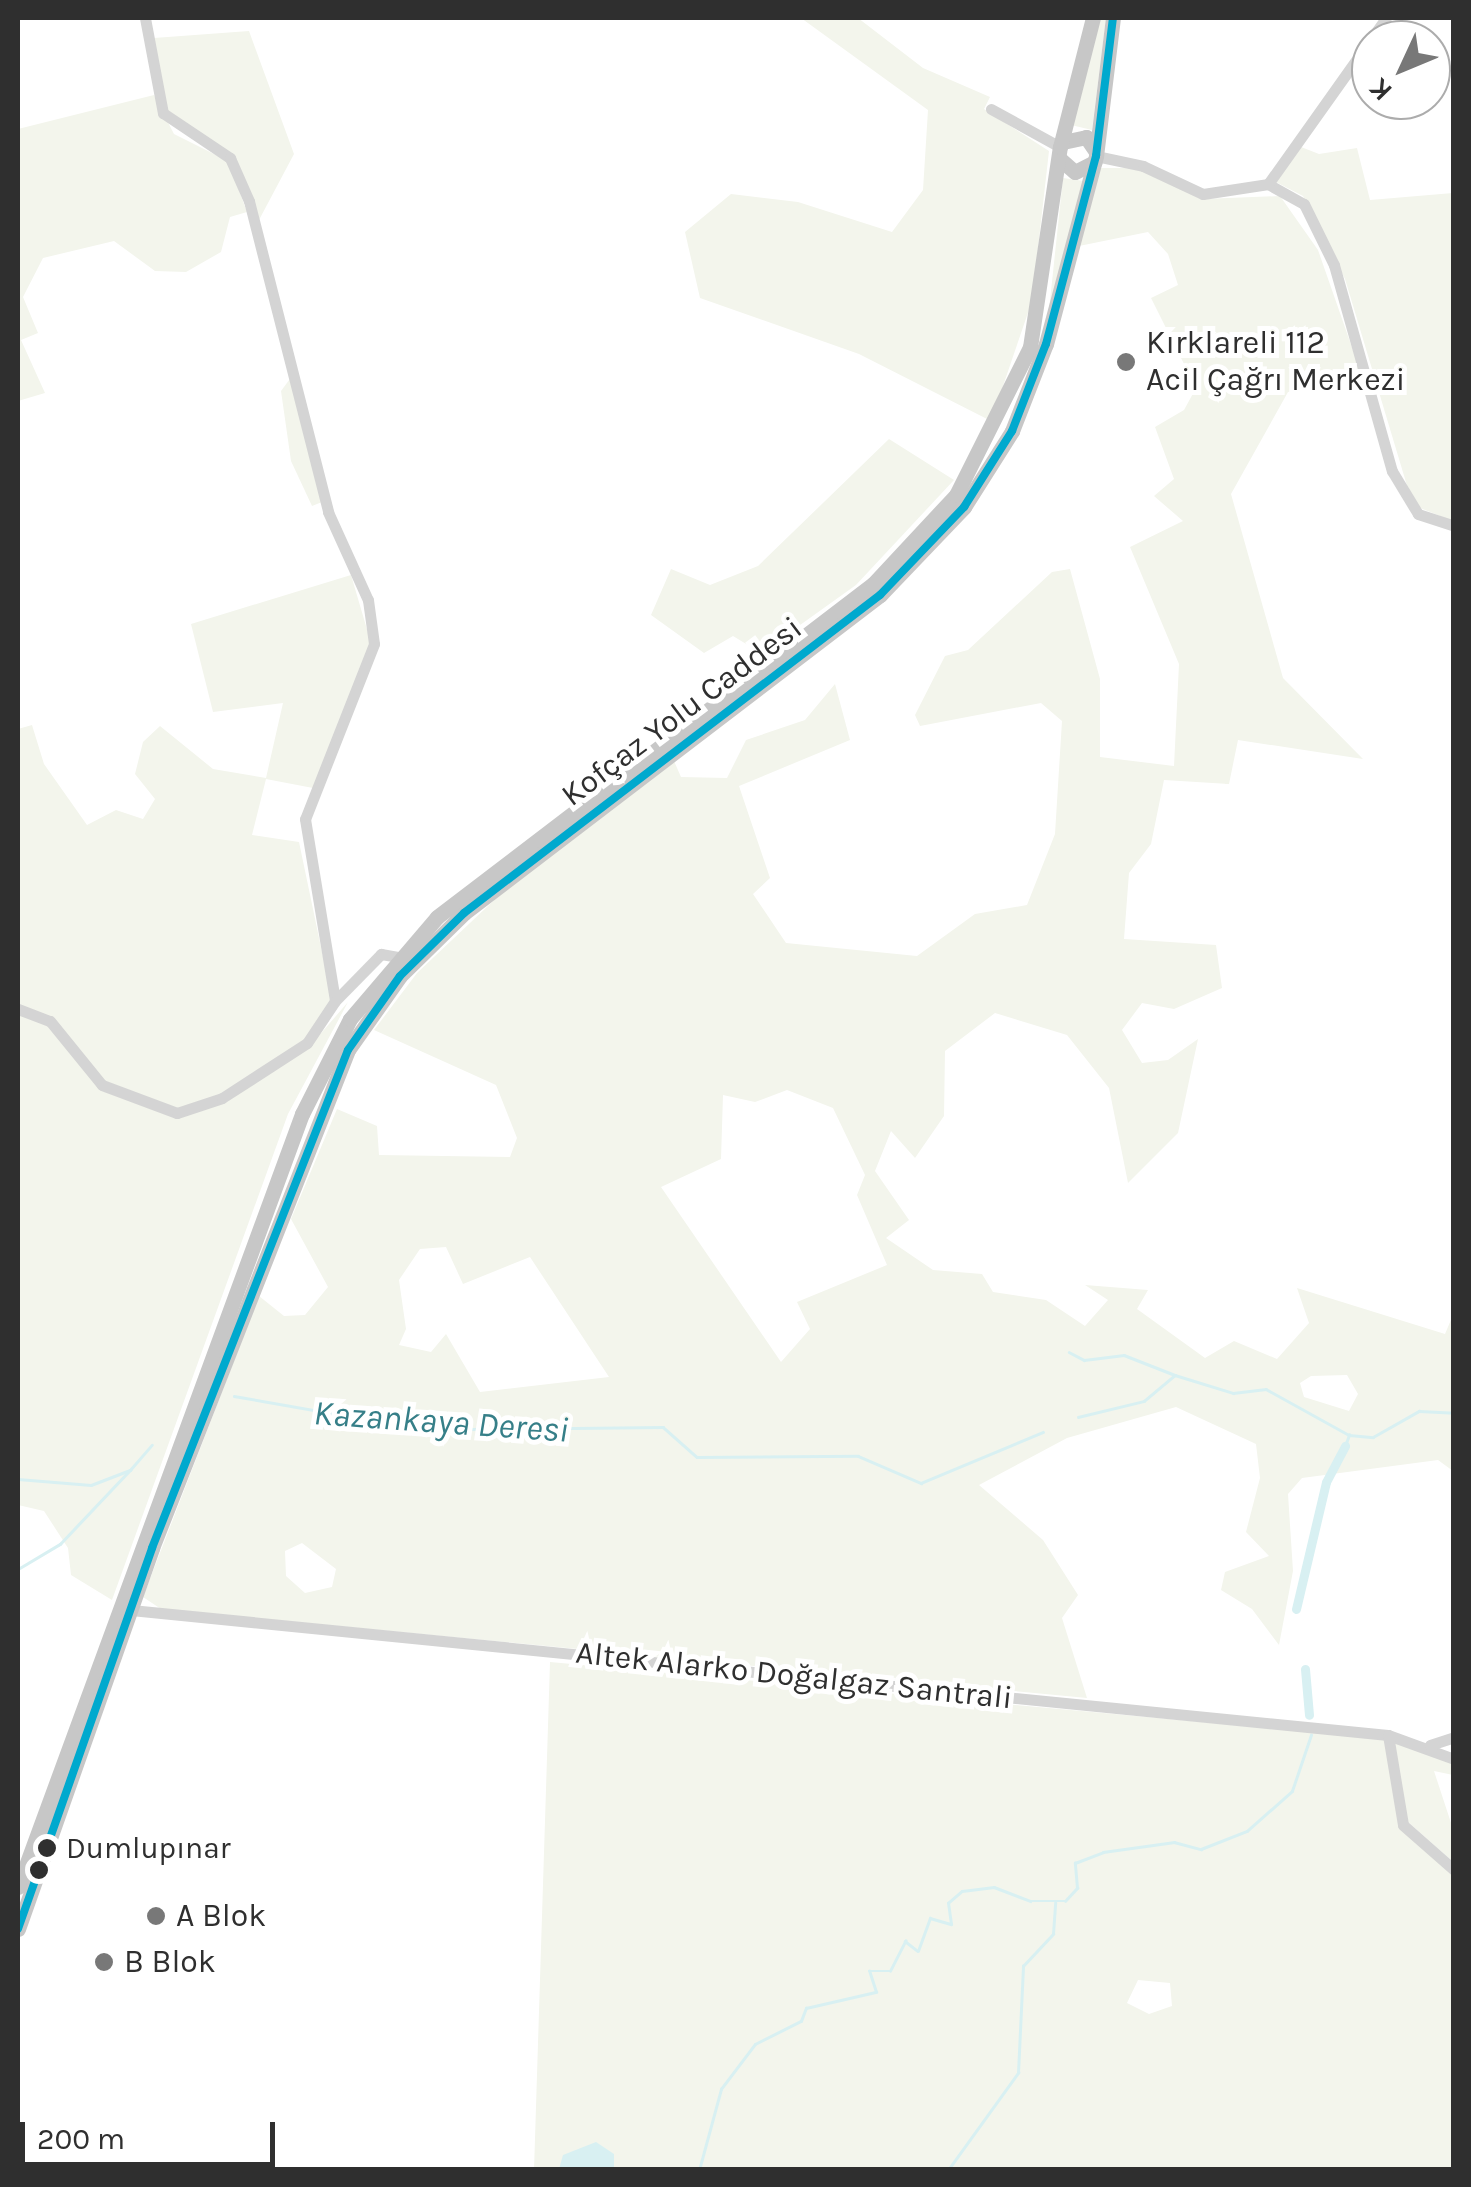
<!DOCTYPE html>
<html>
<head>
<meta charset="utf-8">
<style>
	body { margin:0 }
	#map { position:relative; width:1471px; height:2187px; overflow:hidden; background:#fff; font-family:Karla,sans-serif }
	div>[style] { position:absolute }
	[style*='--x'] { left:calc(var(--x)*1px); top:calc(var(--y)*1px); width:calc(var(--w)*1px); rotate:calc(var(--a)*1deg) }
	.green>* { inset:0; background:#f3f5ec }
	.water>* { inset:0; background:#d8f0f2 }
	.stream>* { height:2.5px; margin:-1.25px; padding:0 1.25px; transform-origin:1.25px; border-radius:1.25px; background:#d8f0f2 }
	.canal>* { height:9px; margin:-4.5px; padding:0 4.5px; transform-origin:4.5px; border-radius:4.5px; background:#d8f0f2 }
	.minor>* { height:11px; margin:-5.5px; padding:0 5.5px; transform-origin:5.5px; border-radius:5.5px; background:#d4d4d4 }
	.major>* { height:15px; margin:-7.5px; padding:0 7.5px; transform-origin:7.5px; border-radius:7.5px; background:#c7c7c7 }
	.bus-1>* { height:8px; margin:-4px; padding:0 4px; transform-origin:4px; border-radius:4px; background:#00a9ce }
	.dots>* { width:28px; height:28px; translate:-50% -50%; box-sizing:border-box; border:5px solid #fff; border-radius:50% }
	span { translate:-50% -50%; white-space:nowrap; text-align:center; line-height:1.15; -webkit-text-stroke:10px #fff; paint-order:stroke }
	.bus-label { font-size:30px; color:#2f2f2f }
	.left { translate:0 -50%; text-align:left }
	.poi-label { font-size:32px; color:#2f2f2f }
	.street-label { font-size:32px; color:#2f2f2f }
	.water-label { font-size:35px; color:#367f88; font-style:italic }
	.frame { position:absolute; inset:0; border:20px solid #2f2f2f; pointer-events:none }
	.north { position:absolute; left:1351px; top:20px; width:100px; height:100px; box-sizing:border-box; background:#fff; border:2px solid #acacac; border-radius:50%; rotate:226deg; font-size:28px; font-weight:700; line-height:40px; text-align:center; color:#2f2f2f }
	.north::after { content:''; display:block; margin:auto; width:35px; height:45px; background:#787878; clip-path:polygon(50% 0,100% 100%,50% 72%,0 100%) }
	.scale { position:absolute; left:20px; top:2122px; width:255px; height:45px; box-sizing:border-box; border:5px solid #2f2f2f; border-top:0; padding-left:12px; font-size:30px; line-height:35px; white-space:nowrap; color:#2f2f2f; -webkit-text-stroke:8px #fff; paint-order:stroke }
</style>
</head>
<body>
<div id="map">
	<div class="green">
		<i style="clip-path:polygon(801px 18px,858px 18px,923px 68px,990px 97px,984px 109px,1049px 151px,1032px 301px,991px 421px,859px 354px,700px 298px,685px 232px,731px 194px,798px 202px,892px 232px,923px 190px,928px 110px)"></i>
		<i style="clip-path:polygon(1099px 18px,1106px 18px,1092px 130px,1071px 125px)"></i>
		<i style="clip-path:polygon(249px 31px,294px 154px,259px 220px,234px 156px,167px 112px,154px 38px)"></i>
		<i style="clip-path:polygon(154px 95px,174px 134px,228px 161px,247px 212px,230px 217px,221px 252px,186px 272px,155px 271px,114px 241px,43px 258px,23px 297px,38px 333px,21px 340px,45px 393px,18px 401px,18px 129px)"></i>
		<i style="clip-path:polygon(1296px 145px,1319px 154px,1357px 148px,1370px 200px,1453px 193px,1453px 521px,1420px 508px,1408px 489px,1345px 279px,1303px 196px,1274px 181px)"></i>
		<i style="clip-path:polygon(evenodd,1099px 168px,1140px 168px,1203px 199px,1280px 196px,1318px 250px,1363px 379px,1288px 392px,1231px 494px,1283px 678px,1363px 759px,1238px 740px,1229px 784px,1164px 780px,1151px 844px,1129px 873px,1124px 939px,1216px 945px,1222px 988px,1174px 1009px,1142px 1003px,1122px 1030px,1142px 1063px,1168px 1060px,1198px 1039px,1178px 1133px,1128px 1183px,1109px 1088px,1067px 1035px,995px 1013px,945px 1051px,944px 1116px,915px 1158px,891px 1131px,875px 1171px,909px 1220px,886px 1238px,933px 1270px,982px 1274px,993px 1292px,1046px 1300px,1085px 1326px,1108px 1300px,1085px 1285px,1148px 1290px,1137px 1309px,1205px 1358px,1234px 1341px,1277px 1359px,1309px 1323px,1297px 1288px,1445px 1334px,1453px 1315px,1453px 1471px,1438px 1460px,1302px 1478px,1288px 1494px,1293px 1571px,1279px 1645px,1252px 1609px,1221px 1590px,1225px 1572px,1269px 1556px,1246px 1532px,1260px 1478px,1256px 1444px,1176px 1407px,1067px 1438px,979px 1485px,1043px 1540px,1078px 1595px,1062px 1618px,1087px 1698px,161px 1609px,143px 1597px,259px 1296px,284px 1316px,305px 1315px,328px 1287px,291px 1219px,337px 1109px,377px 1126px,379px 1155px,510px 1157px,517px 1138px,496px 1085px,374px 1030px,417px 973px,507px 888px,674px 761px,681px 777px,727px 778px,746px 740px,805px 720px,835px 684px,850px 740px,739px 786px,770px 878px,753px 894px,786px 943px,917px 956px,975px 914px,1027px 905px,1055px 834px,1062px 721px,1041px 703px,920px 726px,915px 715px,945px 656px,968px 650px,1052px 572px,1070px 569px,1100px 679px,1100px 757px,1174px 766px,1179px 664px,1130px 547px,1183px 521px,1154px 496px,1174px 479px,1155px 427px,1184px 410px,1196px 388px,1151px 298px,1178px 285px,1168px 254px,1148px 232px,1079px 246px,1099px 168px,787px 1090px,833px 1108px,865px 1175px,857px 1195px,887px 1265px,797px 1302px,810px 1329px,781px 1362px,661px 1187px,721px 1159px,723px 1095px,755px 1102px,787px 1090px,1099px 168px,446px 1247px,463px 1284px,530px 1257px,609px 1377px,480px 1392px,446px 1334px,431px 1352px,399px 1345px,406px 1329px,399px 1280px,420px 1249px,446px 1247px,1099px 168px,1347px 1375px,1358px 1394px,1349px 1411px,1304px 1397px,1300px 1383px,1311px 1376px,1347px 1375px,1099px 168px,302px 1543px,336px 1569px,332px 1587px,305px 1593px,286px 1576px,285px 1551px,302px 1543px)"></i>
		<i style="clip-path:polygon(1063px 178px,1084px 181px,1049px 310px)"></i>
		<i style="clip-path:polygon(295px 372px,322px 502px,312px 506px,291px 461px,281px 391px)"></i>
		<i style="clip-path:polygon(889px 439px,954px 480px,856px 585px,761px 653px,733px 636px,704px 653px,651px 615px,671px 569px,710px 585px,758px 566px)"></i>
		<i style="clip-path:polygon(351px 575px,371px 643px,313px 788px,266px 779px,252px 835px,299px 842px,332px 1000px,304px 1040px,221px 1094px,176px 1110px,103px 1082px,64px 1032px,18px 1005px,18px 729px,32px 725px,44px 764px,87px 825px,116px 810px,143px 819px,155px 799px,135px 774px,143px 742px,160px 726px,213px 769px,266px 778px,283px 703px,213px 712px,191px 624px)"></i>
		<i style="clip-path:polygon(348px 1002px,288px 1114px,112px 1600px,71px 1575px,68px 1548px,44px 1511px,18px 1505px,18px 1013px,47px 1025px,101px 1090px,177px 1117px,310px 1046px)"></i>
		<i style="clip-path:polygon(evenodd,550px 1662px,1385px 1739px,1400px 1825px,1453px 1876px,1453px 2169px,534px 2170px,550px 1662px,1138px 1980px,1170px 1983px,1172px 2006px,1149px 2014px,1127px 2003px,1138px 1980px)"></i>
		<i style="clip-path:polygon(1393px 1739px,1453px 1763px,1453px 1775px,1434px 1771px,1453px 1829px,1451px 1860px,1407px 1821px)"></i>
	</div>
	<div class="water">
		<i style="clip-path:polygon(596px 2142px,614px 2154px,614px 2169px,559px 2169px,563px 2155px)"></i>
	</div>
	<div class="stream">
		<i style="--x:1069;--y:1352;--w:17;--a:28"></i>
		<i style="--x:1084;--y:1360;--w:40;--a:-7.1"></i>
		<i style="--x:1124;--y:1355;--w:55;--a:21.4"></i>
		<i style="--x:234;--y:1396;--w:167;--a:10"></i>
		<i style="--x:398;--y:1425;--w:17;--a:-36"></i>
		<i style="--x:412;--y:1415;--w:62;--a:13.1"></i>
		<i style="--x:472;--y:1429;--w:191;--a:-0.6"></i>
		<i style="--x:663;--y:1427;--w:45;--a:41.4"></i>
		<i style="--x:697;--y:1457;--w:161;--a:-0.4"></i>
		<i style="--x:858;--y:1456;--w:69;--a:23.2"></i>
		<i style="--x:921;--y:1483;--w:132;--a:-22.7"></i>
		<i style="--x:1078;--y:1417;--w:68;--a:-13.6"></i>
		<i style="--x:1144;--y:1401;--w:40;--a:-40"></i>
		<i style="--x:1175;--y:1375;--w:61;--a:17.2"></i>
		<i style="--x:1233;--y:1393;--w:33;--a:-7"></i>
		<i style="--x:1266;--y:1389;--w:95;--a:29"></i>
		<i style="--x:1349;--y:1435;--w:24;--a:5"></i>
		<i style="--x:1373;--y:1437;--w:53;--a:-29.5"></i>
		<i style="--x:1419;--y:1411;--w:35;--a:3"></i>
		<i style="--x:1345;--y:1446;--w:12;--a:-70"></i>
		<i style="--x:18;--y:1479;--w:73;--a:4.7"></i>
		<i style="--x:91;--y:1485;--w:42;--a:-21"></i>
		<i style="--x:130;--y:1470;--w:33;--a:-49"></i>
		<i style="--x:18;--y:1569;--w:49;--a:-30.8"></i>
		<i style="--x:60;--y:1544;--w:102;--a:-46.6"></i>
		<i style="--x:699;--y:2170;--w:84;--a:-74.8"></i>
		<i style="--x:721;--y:2089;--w:56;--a:-52.9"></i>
		<i style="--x:755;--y:2044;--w:51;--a:-26.6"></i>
		<i style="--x:801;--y:2021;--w:14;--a:-69"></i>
		<i style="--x:806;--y:2008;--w:72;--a:-12.9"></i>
		<i style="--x:876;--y:1992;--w:22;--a:-108"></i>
		<i style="--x:869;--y:1971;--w:21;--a:0"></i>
		<i style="--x:890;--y:1971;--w:34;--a:-63"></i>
		<i style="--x:905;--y:1941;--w:16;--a:38"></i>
		<i style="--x:918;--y:1951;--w:35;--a:-70"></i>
		<i style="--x:930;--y:1918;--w:22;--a:16"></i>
		<i style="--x:951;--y:1924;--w:21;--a:-98"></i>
		<i style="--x:948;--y:1903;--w:18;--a:-41"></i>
		<i style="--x:962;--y:1891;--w:32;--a:-7"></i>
		<i style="--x:994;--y:1887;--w:39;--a:21"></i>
		<i style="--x:1030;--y:1901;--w:35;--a:0"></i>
		<i style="--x:1065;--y:1901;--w:18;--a:-47"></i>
		<i style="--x:1077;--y:1888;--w:25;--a:-95"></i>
		<i style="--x:1075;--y:1863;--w:30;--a:-21"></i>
		<i style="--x:1103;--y:1852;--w:72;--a:-8"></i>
		<i style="--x:1174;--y:1842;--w:28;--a:15"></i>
		<i style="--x:1201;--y:1849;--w:49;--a:-21.4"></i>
		<i style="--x:1247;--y:1831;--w:60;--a:-41.6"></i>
		<i style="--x:1292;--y:1791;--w:59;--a:-71.3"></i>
		<i style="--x:948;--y:2170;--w:120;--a:-54.2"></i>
		<i style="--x:1018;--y:2073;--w:107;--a:-87.3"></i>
		<i style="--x:1023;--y:1966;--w:44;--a:-46.8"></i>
		<i style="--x:1053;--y:1934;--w:31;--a:-86"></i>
	</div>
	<div class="canal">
		<i style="--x:1296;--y:1609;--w:130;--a:-76.7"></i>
		<i style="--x:1326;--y:1482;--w:41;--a:-62.2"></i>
		<i style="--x:1305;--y:1669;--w:46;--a:85"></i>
	</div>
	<div class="minor">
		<i style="--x:145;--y:18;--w:97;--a:79.3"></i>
		<i style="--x:163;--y:113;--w:81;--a:33.9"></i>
		<i style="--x:230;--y:158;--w:47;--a:66.2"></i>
		<i style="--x:249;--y:201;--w:321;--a:75.7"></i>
		<i style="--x:328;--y:512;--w:97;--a:65.6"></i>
		<i style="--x:368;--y:600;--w:44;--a:82.2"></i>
		<i style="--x:374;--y:644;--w:188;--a:111.5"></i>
		<i style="--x:305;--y:819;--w:184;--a:80.6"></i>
		<i style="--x:335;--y:1001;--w:66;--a:-45.6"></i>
		<i style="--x:381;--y:954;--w:17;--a:10"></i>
		<i style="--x:991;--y:109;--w:79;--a:28.8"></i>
		<i style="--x:1096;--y:156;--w:48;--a:12"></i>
		<i style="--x:1143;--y:166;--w:66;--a:25"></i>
		<i style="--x:1203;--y:194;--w:66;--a:-8.7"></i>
		<i style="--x:1268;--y:184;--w:41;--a:29.1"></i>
		<i style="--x:1304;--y:204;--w:68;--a:63.8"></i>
		<i style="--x:1334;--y:265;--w:214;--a:74.3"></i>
		<i style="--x:1392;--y:471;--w:50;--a:58.8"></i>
		<i style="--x:1418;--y:514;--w:38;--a:18"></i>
		<i style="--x:1268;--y:184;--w:204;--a:-54.6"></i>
		<i style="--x:18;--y:1009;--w:34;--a:21"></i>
		<i style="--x:50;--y:1021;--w:82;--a:50.9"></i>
		<i style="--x:102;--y:1085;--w:80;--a:20.5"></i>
		<i style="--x:177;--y:1113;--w:47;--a:-18.4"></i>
		<i style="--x:222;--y:1098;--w:101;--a:-32.9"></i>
		<i style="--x:307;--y:1043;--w:50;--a:-56.3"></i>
		<i style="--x:131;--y:1610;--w:1263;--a:5.68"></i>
		<i style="--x:1388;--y:1735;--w:70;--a:20"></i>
		<i style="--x:1388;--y:1735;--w:91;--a:80.5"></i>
		<i style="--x:1403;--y:1825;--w:68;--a:41.4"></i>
		<i style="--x:1430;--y:1745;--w:25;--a:-18"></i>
	</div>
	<div class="major">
		<i style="--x:1063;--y:142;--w:24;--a:-12"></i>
		<i style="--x:1086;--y:137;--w:18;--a:56"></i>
		<i style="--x:1061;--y:160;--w:18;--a:41"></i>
		<i style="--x:1075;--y:172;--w:22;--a:-27"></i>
		<i style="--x:18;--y:1887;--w:824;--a:-69.83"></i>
		<i style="--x:302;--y:1114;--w:106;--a:-63.2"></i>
		<i style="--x:350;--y:1019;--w:134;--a:-49.5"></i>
		<i style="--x:437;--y:917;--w:549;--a:-37.37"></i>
		<i style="--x:873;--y:584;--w:122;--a:-47"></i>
		<i style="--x:956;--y:495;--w:165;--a:-63.4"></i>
		<i style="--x:1030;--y:347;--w:202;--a:-81.5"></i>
		<i style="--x:1060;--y:147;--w:133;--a:-75.7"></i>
		<i style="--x:18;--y:1929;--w:404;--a:-70.6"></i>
		<i style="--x:152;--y:1548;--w:535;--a:-68.52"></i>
		<i style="--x:348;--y:1050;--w:90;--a:-54.9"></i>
		<i style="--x:400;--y:976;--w:90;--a:-44.5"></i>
		<i style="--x:464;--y:913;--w:524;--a:-37.4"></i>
		<i style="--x:880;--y:595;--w:122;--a:-46.3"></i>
		<i style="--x:964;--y:507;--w:90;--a:-57.7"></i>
		<i style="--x:1012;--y:431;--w:93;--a:-68.7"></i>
		<i style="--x:1046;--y:344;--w:195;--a:-75.1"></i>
		<i style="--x:1096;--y:156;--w:139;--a:-83"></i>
	</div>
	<div class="bus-1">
		<i style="--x:18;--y:1929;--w:404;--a:-70.6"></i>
		<i style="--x:152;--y:1548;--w:535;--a:-68.52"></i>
		<i style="--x:348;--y:1050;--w:90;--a:-54.9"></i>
		<i style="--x:400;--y:976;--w:90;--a:-44.5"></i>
		<i style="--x:464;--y:913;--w:524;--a:-37.4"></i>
		<i style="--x:880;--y:595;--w:122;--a:-46.3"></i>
		<i style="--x:964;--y:507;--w:90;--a:-57.7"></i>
		<i style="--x:1012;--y:431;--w:93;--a:-68.7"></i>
		<i style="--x:1046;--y:344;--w:195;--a:-75.1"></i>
		<i style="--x:1096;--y:156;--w:139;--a:-83"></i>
	</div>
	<div class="dots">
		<i style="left:1126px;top:362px;background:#787878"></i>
		<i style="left:47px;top:1848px;background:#2f2f2f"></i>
		<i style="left:39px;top:1870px;background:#2f2f2f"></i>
		<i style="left:156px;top:1916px;background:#787878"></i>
		<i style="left:104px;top:1962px;background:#787878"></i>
	</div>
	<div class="bus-label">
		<span class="left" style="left:66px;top:1848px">Dumlupınar</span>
	</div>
	<div class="poi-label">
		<span class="left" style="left:1146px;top:362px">Kırklareli 112<br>Acil Çağrı Merkezi</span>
		<span class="left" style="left:176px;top:1916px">A Blok</span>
		<span class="left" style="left:124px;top:1962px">B Blok</span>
	</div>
	<div class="street-label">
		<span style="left:682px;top:712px;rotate:-37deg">Kofçaz Yolu Caddesi</span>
		<span style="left:794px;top:1676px;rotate:6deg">Altek Alarko Doğalgaz Santrali</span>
	</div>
	<div class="water-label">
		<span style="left:441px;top:1422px;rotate:4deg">Kazankaya Deresi</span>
	</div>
	<div class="frame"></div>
	<div class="north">K</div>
	<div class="scale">200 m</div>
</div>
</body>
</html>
